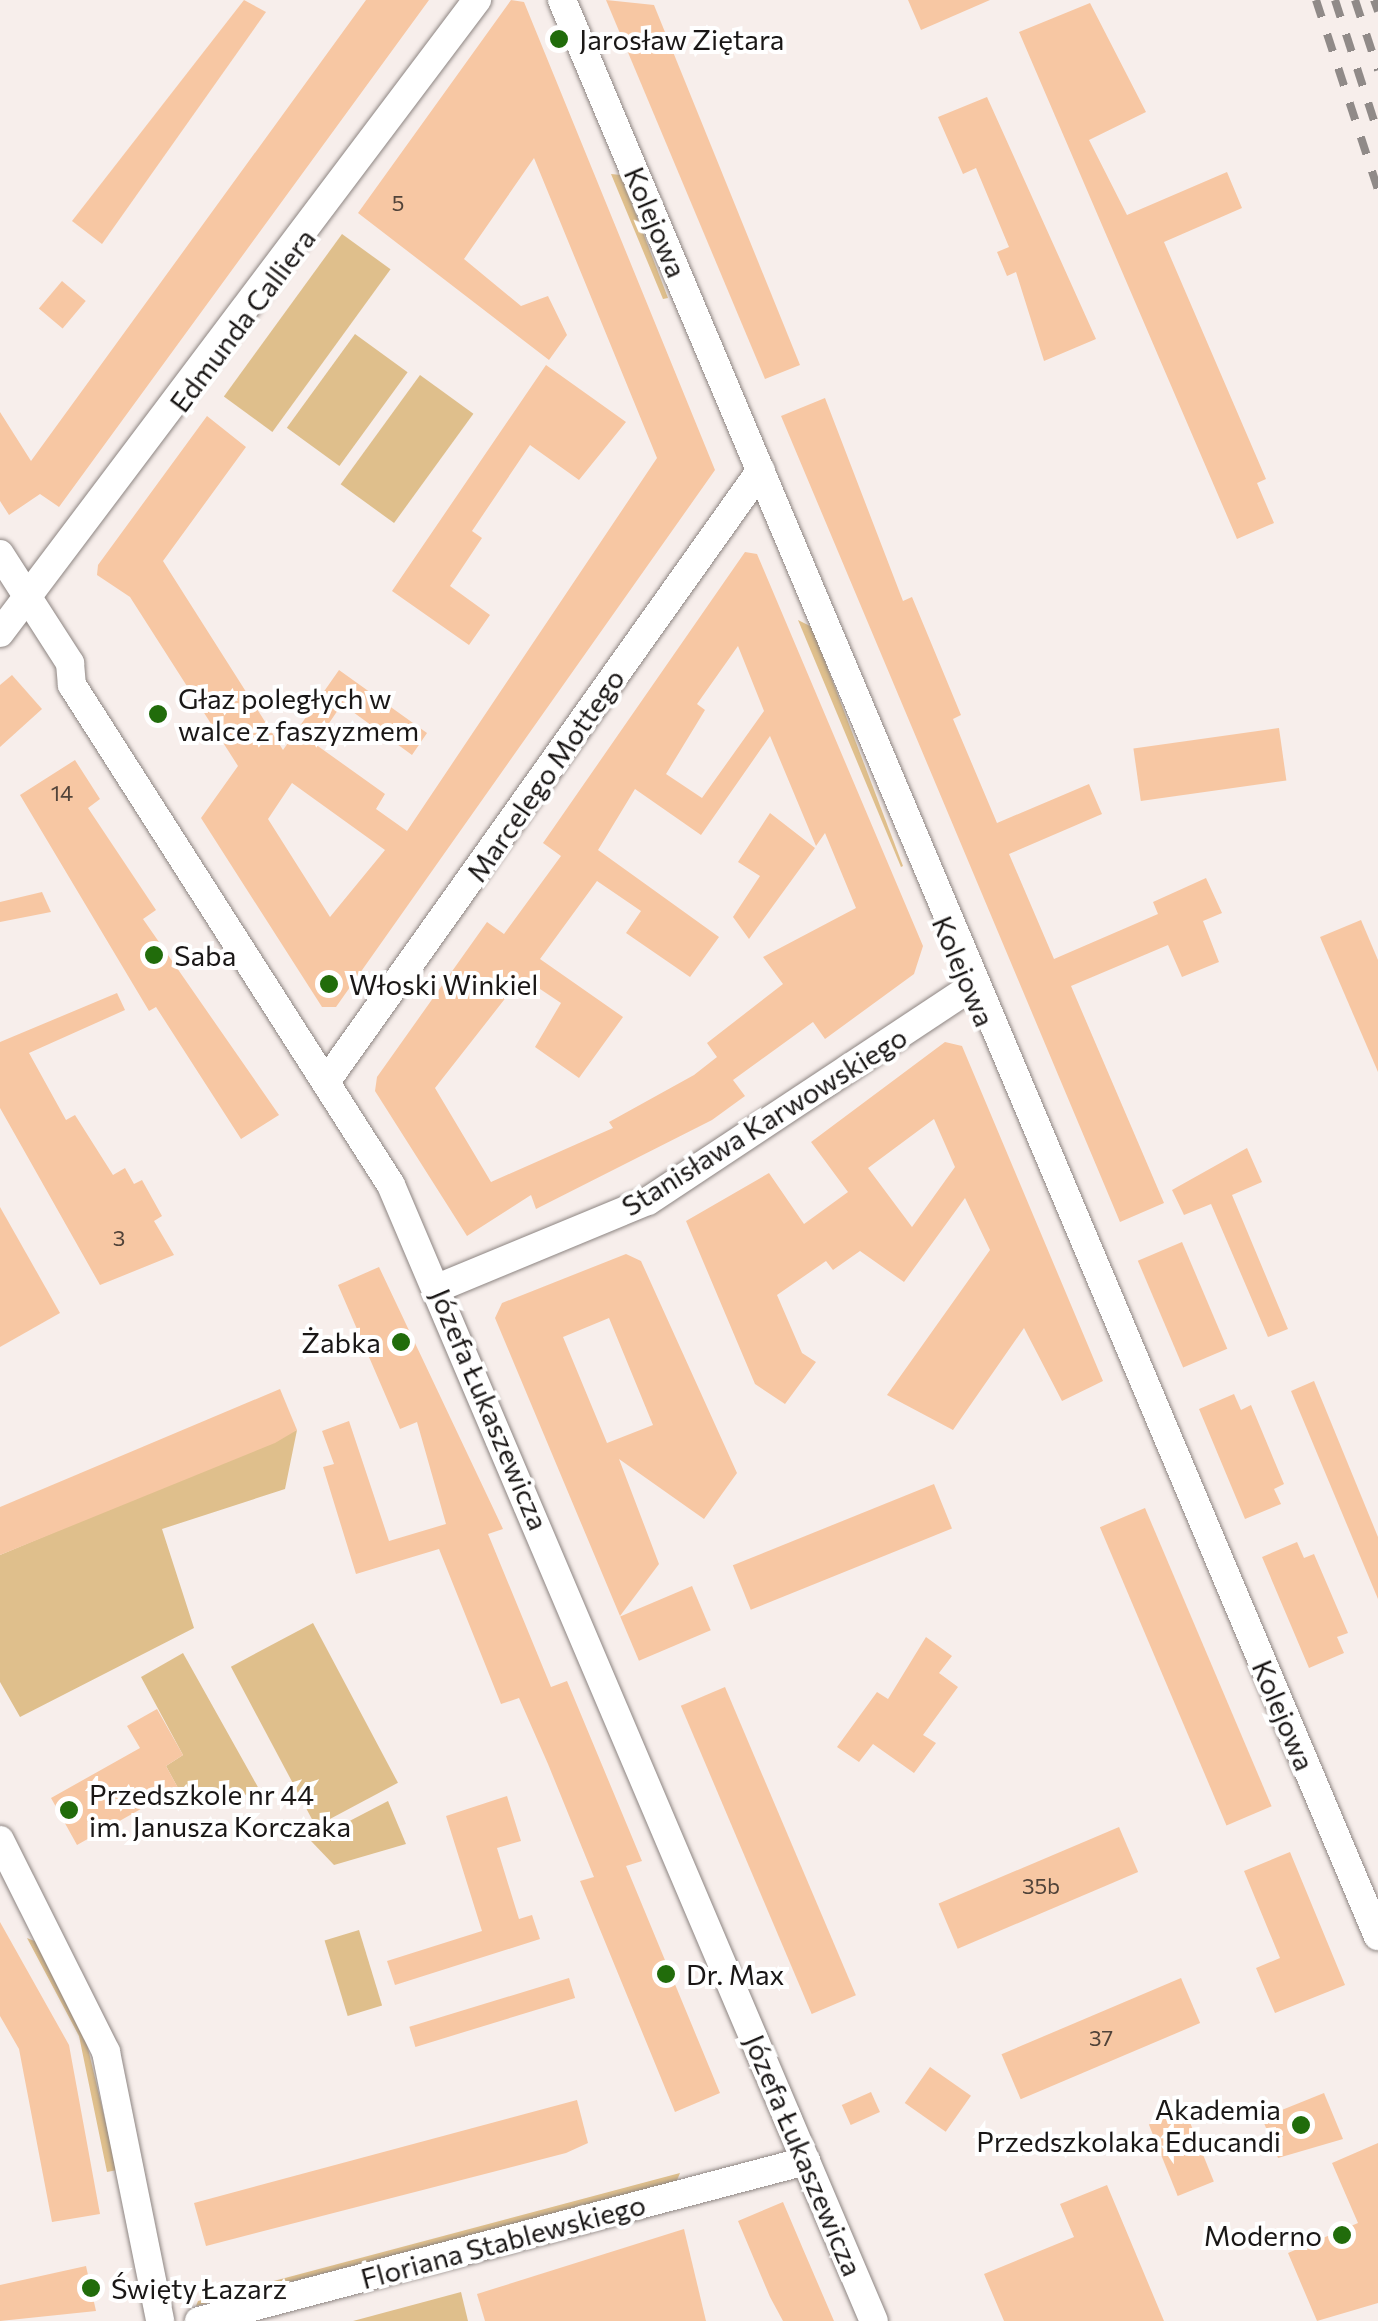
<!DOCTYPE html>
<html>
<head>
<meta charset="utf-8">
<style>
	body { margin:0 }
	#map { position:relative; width:1378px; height:2321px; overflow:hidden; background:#f7eeeb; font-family:Commissioner,sans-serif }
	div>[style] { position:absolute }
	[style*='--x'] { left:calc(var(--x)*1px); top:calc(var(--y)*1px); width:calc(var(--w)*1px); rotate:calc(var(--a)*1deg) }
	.green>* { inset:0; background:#dfbf8c; transform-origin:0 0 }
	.building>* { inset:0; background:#f7c7a3; transform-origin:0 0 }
	.roads { filter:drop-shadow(0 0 2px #8d8582) drop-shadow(0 0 2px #8d8582) }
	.street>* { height:28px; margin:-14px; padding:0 14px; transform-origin:14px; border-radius:14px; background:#fff }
	.rail>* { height:8px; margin-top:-4px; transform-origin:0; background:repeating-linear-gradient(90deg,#908a88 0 18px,transparent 0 36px) }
	.dots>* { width:28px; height:28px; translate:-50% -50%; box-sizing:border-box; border:5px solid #fff; border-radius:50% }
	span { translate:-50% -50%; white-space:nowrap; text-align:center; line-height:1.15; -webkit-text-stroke:8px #fff; paint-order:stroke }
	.number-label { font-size:22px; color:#514339 }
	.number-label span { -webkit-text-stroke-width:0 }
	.poi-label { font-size:28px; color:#1a1716 }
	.left { translate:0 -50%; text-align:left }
	.right { translate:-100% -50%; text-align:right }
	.street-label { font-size:28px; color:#1a1716 }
</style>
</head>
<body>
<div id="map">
	<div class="green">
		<i style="clip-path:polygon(611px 174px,621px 175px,668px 298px,663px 299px)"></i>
		<i style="left:342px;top:234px;width:60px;height:201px;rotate:36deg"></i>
		<i style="left:355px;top:334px;width:65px;height:116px;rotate:36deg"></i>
		<i style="left:420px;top:375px;width:66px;height:135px;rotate:36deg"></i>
		<i style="clip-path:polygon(798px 620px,812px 627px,903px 866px,901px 867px)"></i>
		<i style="clip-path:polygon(297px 1430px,285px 1489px,162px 1529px,194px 1628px,20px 1717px,0 1682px,0 1555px)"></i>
		<i style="left:313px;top:1623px;width:181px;height:93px;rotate:62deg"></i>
		<i style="clip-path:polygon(183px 1653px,259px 1789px,219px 1806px,208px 1790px,189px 1802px,178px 1788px,166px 1766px,183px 1755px,141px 1677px)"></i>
		<i style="clip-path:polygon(388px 1801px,406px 1844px,334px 1865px,311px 1841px)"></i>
		<i style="left:359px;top:1930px;width:79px;height:36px;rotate:73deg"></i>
		<i style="clip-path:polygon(27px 1938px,42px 1944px,86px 2040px,117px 2170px,107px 2172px,79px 2036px)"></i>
		<i style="clip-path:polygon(680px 2173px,676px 2183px,196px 2306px,198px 2301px)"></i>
		<i style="clip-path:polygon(461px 2292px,468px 2321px,353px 2321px)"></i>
	</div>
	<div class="building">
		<i style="clip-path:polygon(244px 0,266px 12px,102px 244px,72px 221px)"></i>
		<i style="clip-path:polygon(366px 0,429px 0,59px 507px,40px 494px,9px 515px,0 501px,0 412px,31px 461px)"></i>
		<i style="clip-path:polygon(evenodd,511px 0,524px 2px,715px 470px,336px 1007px,322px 1007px,201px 818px,238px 766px,130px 597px,97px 575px,98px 565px,207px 416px,246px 447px,163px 561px,283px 750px,339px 670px,427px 733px,412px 755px,342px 704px,315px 744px,385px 794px,376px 809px,407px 831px,657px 458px,534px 158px,464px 259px,521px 306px,548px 296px,567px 335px,549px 360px,358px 213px,511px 0,292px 783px,385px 850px,330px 917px,268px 819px,292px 783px)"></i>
		<i style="clip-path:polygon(606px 0,654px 5px,800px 365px,765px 379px)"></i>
		<i style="clip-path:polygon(908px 0,990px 0,921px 30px)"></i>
		<i style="clip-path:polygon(1090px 3px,1146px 112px,1089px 140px,1127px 215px,1227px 172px,1242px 208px,1164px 242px,1266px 479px,1257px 483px,1274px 523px,1237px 539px,1019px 32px)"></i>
		<i style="clip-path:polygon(987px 97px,1096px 339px,1044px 361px,1016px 272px,1007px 276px,997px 252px,1009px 247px,976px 168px,963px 174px,938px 117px)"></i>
		<i style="left:62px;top:281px;width:31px;height:36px;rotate:40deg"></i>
		<i style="clip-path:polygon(546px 365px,626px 422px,579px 480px,530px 445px,472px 531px,482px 538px,450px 586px,490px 615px,469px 645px,392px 591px)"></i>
		<i style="clip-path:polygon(825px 398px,903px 601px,912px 597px,961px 715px,953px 719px,997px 823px,1089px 784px,1102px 814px,1009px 854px,1054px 959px,1158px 914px,1153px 902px,1206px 878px,1222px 913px,1203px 921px,1219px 962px,1182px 977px,1168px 945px,1071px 986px,1164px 1203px,1120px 1222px,781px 416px)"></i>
		<i style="clip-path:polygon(evenodd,745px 552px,757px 554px,923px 946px,914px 974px,825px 1039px,813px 1022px,733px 1080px,745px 1096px,712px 1120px,536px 1209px,531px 1195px,467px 1236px,375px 1091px,377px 1077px,487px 922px,504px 934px,561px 856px,543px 843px,745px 552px,738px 646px,764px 711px,702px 798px,666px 774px,705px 710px,697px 704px,738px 646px,745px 552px,770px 736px,816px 846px,825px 833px,856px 908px,763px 957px,783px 984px,707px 1043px,717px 1057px,694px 1075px,609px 1122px,613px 1128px,491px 1182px,435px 1088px,522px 977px,561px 1003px,535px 1047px,579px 1078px,623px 1017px,540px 959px,597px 881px,641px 911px,626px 933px,690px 977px,719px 937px,598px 850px,635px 789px,701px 835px,770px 736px)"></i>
		<i style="clip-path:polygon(12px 675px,42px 709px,0 747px,0 685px)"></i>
		<i style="left:1279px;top:728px;width:53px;height:147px;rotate:82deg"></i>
		<i style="clip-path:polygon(75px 760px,100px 799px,88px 808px,156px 910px,143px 919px,279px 1115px,241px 1139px,156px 1007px,149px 1011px,20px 795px)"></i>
		<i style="clip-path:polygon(770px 813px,815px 848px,749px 939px,733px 917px,760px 876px,738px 862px)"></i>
		<i style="clip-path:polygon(42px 892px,51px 912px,0 922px,0 902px)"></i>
		<i style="clip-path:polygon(1361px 920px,1378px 960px,1378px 1072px,1320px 937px)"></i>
		<i style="clip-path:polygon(117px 993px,125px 1010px,29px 1053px,66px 1120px,75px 1115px,113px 1175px,125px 1168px,134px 1184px,142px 1180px,162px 1216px,154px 1221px,174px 1255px,100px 1285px,0 1108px,0 1042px)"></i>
		<i style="clip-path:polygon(evenodd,945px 1042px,962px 1046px,1103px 1381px,1062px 1401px,1024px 1328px,953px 1430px,887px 1395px,990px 1250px,965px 1198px,904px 1282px,860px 1251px,833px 1270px,826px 1261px,777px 1295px,802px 1353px,816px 1362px,785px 1404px,755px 1384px,686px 1221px,769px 1173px,804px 1224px,848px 1192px,811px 1142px,945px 1042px,934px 1119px,955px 1167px,912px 1227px,868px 1168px,934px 1119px)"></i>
		<i style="clip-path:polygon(1247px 1148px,1262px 1182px,1232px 1195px,1288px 1329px,1268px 1337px,1211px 1204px,1184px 1215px,1172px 1190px)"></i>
		<i style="clip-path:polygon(0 1207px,60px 1313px,0 1347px)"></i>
		<i style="left:1182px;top:1242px;width:116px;height:48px;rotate:67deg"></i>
		<i style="clip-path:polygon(evenodd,626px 1254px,641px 1261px,737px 1473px,704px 1519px,619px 1459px,659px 1564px,620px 1616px,495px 1318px,502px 1303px,626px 1254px,609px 1318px,653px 1425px,607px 1443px,563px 1337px,609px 1318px)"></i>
		<i style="clip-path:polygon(379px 1267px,503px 1529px,488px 1534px,551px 1687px,567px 1681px,642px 1861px,626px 1866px,720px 2093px,675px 2112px,580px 1881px,594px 1877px,548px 1764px,519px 1698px,501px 1704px,439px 1549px,356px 1574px,323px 1467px,334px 1464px,322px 1431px,349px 1421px,389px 1541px,446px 1524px,417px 1422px,400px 1429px,338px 1285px)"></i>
		<i style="clip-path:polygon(1314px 1381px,1378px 1537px,1378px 1599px,1291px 1391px)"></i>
		<i style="clip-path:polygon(280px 1389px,297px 1430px,275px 1443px,0 1555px,0 1507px)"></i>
		<i style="clip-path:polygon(1234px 1394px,1241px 1410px,1251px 1405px,1284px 1484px,1274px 1489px,1281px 1504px,1245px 1519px,1199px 1409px)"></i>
		<i style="left:934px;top:1484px;width:48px;height:217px;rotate:68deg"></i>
		<i style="left:1145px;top:1508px;width:324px;height:49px;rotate:67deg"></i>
		<i style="clip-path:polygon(1297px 1542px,1304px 1558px,1314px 1554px,1348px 1633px,1337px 1637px,1344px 1653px,1309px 1668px,1262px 1557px)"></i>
		<i style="left:692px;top:1586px;width:48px;height:78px;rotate:67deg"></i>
		<i style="clip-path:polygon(926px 1637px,952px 1656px,939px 1673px,958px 1687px,923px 1735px,936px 1743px,914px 1773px,873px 1744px,859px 1762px,837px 1747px,877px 1692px,888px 1699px)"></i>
		<i style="left:725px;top:1687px;width:335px;height:48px;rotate:67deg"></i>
		<i style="clip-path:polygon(157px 1709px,183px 1755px,166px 1766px,178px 1788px,77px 1845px,51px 1798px,140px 1748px,127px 1726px)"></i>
		<i style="clip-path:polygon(507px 1796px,521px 1841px,497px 1848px,519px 1919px,532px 1915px,540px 1939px,395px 1985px,387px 1961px,482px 1931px,446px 1816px)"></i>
		<i style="left:1119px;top:1827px;width:49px;height:196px;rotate:67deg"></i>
		<i style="clip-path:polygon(1290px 1852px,1345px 1985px,1275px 2013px,1256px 1968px,1280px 1958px,1244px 1871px)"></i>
		<i style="clip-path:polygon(0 1922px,69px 2045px,100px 2214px,52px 2222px,19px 2049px,0 2016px)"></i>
		<i style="left:569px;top:1978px;width:21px;height:167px;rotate:73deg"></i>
		<i style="left:1181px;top:1978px;width:49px;height:195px;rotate:67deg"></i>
		<i style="left:930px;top:2067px;width:50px;height:44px;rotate:35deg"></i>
		<i style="left:871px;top:2092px;width:22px;height:32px;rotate:66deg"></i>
		<i style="clip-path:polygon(1324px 2093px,1343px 2139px,1278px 2158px,1262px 2118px)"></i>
		<i style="clip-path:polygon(577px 2100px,588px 2143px,566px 2153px,206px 2246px,194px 2203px)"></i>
		<i style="left:1185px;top:2110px;width:77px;height:39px;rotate:68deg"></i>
		<i style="clip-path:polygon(1378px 2143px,1378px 2303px,1317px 2321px,1288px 2253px,1358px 2223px,1332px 2163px)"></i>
		<i style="clip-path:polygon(1107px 2185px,1164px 2321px,1004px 2321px,984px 2274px,1074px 2237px,1060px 2204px)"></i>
		<i style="clip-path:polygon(783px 2202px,803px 2249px,834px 2321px,783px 2321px,770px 2297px,738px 2221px)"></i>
		<i style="clip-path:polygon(684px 2229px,706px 2321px,485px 2321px,477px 2294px)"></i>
		<i style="clip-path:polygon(86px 2266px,96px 2311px,0 2321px,0 2285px)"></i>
	</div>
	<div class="roads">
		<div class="street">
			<i style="--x:562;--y:0;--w:2101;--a:67.15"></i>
			<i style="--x:0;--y:554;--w:130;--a:57.3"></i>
			<i style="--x:70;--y:663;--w:22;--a:85"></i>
			<i style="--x:72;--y:685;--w:593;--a:57.46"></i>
			<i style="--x:391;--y:1185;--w:1234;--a:66.97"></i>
			<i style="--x:0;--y:633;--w:793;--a:-53"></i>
			<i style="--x:328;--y:1079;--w:747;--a:-54.59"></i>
			<i style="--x:440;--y:1287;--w:225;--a:-22.5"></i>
			<i style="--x:648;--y:1201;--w:387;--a:-33.5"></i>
			<i style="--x:0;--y:1840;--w:237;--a:63.4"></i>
			<i style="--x:106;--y:2052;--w:274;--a:78.6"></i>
			<i style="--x:199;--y:2321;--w:628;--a:-14.77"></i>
		</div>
	</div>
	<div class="rail">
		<i style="--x:1316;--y:0;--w:200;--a:71.9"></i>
		<i style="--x:1335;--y:0;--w:140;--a:72.1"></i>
		<i style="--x:1355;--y:0;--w:74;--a:71.8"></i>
		<i style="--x:1374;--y:0;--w:12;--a:70"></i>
	</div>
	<div class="dots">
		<i style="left:559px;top:39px;background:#216c0b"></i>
		<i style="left:158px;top:714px;background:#216c0b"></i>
		<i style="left:154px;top:955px;background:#216c0b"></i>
		<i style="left:329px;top:984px;background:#216c0b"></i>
		<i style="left:401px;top:1342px;background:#216c0b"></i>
		<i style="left:69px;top:1810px;background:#216c0b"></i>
		<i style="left:666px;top:1974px;background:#216c0b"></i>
		<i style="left:1301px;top:2125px;background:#216c0b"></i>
		<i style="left:1342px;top:2235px;background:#216c0b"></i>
		<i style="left:91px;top:2288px;background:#216c0b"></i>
	</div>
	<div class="number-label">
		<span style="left:398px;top:203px">5</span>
		<span style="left:62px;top:793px">14</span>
		<span style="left:119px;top:1238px">3</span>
		<span style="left:1041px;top:1886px">35b</span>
		<span style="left:1101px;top:2038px">37</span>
	</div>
	<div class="poi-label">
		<span class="left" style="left:579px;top:39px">Jarosław Ziętara</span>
		<span class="left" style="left:178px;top:714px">Głaz poległych w<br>walce z faszyzmem</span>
		<span class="left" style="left:174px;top:955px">Saba</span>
		<span class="left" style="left:349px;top:984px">Włoski Winkiel</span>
		<span class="right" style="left:381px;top:1342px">Żabka</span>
		<span class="left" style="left:89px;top:1810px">Przedszkole nr 44<br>im. Janusza Korczaka</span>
		<span class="left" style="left:686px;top:1974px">Dr. Max</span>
		<span class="right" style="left:1281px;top:2125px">Akademia<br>Przedszkolaka Educandi</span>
		<span class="right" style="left:1322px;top:2235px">Moderno</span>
		<span class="left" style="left:111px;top:2288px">Święty Łazarz</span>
	</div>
	<div class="street-label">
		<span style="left:656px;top:222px;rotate:67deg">Kolejowa</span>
		<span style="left:242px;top:320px;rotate:-53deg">Edmunda Calliera</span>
		<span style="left:545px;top:775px;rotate:-55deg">Marcelego Mottego</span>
		<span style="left:964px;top:971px;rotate:67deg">Kolejowa</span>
		<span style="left:764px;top:1121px;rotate:-32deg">Stanisława Karwowskiego</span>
		<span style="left:490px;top:1409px;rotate:67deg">Józefa Łukaszewicza</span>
		<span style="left:1284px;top:1715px;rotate:67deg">Kolejowa</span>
		<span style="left:804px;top:2155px;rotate:67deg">Józefa Łukaszewicza</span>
		<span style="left:503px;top:2241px;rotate:-15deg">Floriana Stablewskiego</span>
	</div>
</div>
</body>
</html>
